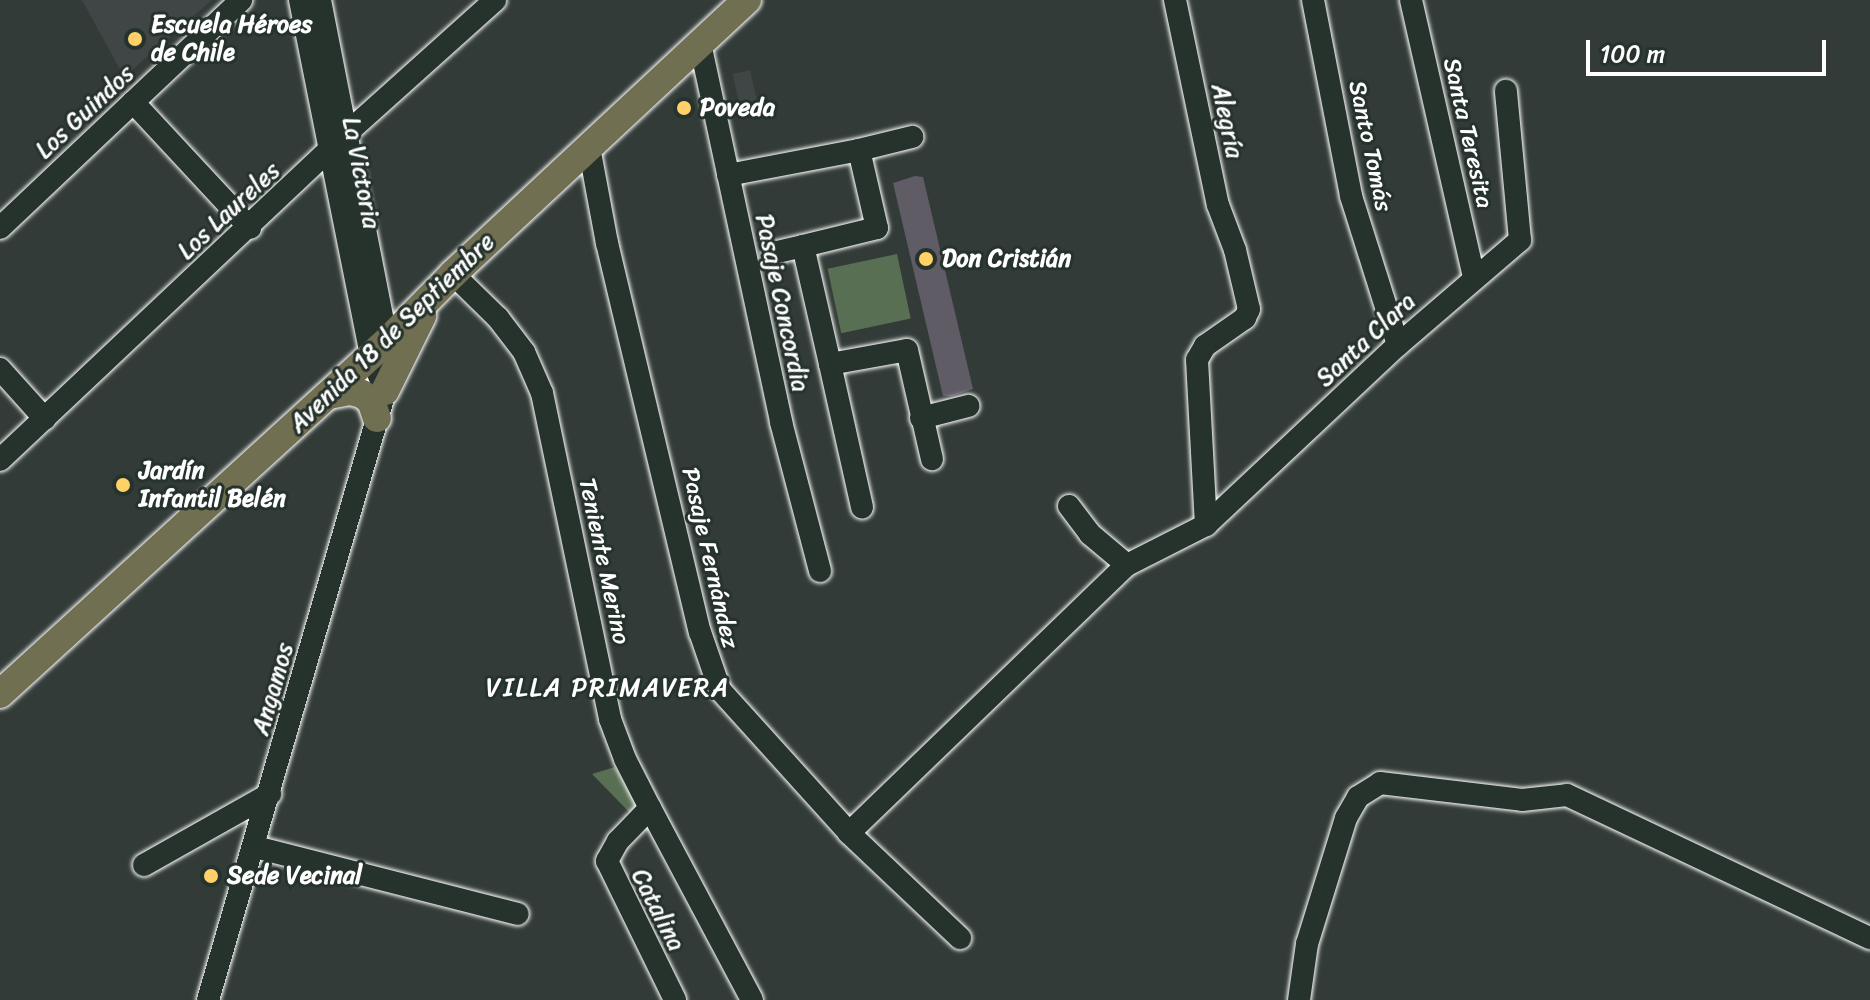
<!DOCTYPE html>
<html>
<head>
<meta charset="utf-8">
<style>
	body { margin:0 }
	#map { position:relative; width:1870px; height:1000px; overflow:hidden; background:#323b38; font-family:Sriracha,sans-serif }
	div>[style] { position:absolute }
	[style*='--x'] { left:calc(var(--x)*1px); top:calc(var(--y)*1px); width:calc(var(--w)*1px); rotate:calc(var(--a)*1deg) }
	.built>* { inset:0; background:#404546; transform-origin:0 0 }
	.green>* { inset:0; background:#586f54; transform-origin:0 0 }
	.building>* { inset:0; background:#605c66 }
	.roads { filter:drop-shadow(0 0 2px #fff) drop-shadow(0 0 2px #fff) }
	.minor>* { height:22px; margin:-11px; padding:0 11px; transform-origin:11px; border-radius:11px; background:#26332d }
	.major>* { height:28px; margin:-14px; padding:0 14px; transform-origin:14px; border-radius:14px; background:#716f52 }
	.dots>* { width:22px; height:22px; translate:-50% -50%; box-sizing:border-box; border:4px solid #26332d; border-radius:50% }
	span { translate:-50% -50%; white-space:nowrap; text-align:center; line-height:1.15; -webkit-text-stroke:6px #26332d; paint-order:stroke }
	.poi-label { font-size:24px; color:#fff; font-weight:700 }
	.left { translate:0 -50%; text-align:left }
	.street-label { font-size:24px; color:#fff }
	.neighbourhood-label { font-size:26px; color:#fff; letter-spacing:2px }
	.scale { position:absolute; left:1586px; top:40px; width:240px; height:36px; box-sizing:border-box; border:4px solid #fff; border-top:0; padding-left:10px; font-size:24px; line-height:28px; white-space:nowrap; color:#fff; -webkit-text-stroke:6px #26332d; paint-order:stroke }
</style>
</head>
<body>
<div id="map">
	<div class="built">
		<i style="clip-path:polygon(82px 0,212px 0,124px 77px)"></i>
		<i style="left:750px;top:70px;width:36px;height:18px;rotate:77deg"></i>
	</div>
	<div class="green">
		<i style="left:897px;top:254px;width:66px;height:71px;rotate:78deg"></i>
		<i style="clip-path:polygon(615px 767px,639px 809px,632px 815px,592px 774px)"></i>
	</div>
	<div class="building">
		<i style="clip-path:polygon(915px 176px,923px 177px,973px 389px,952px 396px,943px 396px,893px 183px)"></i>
	</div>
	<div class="roads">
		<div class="minor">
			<i style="--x:300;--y:0;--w:363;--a:78.7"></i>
			<i style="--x:371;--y:356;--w:38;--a:68"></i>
			<i style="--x:320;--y:0;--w:359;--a:78.9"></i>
			<i style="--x:1175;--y:0;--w:209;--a:78.2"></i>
			<i style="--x:1218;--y:205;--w:48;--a:69.3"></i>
			<i style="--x:1235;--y:250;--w:61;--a:76.7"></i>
			<i style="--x:1249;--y:309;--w:10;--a:114"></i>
			<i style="--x:1245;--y:318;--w:49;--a:145"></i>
			<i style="--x:1205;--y:346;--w:16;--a:120"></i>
			<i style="--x:1197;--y:360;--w:165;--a:86.9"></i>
			<i style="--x:1313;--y:0;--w:200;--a:79"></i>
			<i style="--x:1351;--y:196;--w:156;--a:72.5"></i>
			<i style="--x:1411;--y:0;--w:285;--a:77.2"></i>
			<i style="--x:700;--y:43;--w:388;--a:77.9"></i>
			<i style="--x:781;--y:422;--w:154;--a:75.3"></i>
			<i style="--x:133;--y:102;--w:172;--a:47.1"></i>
			<i style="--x:589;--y:147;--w:98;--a:79.4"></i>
			<i style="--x:607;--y:243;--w:400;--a:76.6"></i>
			<i style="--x:700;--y:632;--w:61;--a:71"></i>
			<i style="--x:720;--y:690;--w:193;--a:47.9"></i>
			<i style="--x:849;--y:833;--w:153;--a:43.4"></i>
			<i style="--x:859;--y:150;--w:55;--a:-13.8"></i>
			<i style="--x:728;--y:175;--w:133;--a:-10.8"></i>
			<i style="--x:859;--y:150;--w:80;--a:77"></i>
			<i style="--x:877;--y:228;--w:76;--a:166.3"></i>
			<i style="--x:803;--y:246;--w:121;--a:77.1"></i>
			<i style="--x:830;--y:364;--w:78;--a:-10.3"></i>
			<i style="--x:907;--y:350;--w:112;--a:77.1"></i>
			<i style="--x:0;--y:228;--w:332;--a:-43.4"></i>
			<i style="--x:773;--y:253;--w:31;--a:-13"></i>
			<i style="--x:453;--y:274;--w:63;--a:44.4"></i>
			<i style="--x:498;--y:318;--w:43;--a:52.6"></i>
			<i style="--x:524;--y:352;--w:45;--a:66.3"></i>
			<i style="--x:542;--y:393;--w:333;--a:78.2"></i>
			<i style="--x:610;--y:719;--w:43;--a:69.4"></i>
			<i style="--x:625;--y:759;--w:55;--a:63"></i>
			<i style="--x:650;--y:808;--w:217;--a:62"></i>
			<i style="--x:830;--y:364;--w:147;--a:77.4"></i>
			<i style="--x:0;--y:369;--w:67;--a:48"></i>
			<i style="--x:921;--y:418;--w:49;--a:-14.3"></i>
			<i style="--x:0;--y:460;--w:477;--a:-43.3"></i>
			<i style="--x:347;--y:133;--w:199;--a:-41.9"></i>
			<i style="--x:1069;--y:506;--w:35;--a:53"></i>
			<i style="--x:1090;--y:534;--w:48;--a:40"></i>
			<i style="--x:650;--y:808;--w:46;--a:134.1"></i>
			<i style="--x:618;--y:841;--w:23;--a:119"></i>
			<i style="--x:607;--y:861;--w:155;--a:63.9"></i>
			<i style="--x:849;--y:833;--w:386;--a:-44"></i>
			<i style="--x:1127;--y:565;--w:89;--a:-26.9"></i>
			<i style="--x:1206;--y:525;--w:263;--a:-43.2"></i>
			<i style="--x:1398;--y:345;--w:161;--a:-40.7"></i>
			<i style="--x:1520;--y:240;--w:150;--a:-95.4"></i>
			<i style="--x:255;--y:847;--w:271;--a:14.3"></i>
			<i style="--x:144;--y:865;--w:145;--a:-29.4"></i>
			<i style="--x:208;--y:1000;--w:623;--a:-73.78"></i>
			<i style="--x:1299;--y:1000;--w:57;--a:-81.9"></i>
			<i style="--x:1307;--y:944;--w:132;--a:-72.8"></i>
			<i style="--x:1346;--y:818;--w:24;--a:-60"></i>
			<i style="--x:1358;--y:797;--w:26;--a:-32"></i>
			<i style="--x:1380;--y:783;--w:143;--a:6.8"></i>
			<i style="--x:1522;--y:800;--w:45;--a:-6.3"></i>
			<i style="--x:1567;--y:795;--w:335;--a:25.3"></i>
		</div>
		<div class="major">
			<i style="--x:385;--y:391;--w:84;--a:-63.7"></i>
			<i style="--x:329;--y:395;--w:21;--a:-11"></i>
			<i style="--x:350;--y:391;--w:12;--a:14"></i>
			<i style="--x:362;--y:394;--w:11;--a:38"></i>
			<i style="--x:371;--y:401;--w:18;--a:71"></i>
			<i style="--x:0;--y:694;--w:527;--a:-42.38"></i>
			<i style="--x:389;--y:339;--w:91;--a:-45.4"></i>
			<i style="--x:453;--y:274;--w:402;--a:-43"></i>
		</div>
	</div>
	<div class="dots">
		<i style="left:135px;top:39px;background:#ffd166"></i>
		<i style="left:684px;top:108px;background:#ffd166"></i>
		<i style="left:926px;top:259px;background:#ffd166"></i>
		<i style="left:123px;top:485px;background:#ffd166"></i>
		<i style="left:211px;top:876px;background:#ffd166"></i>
	</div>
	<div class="poi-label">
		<span class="left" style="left:151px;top:39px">Escuela Héroes<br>de Chile</span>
		<span class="left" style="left:700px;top:108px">Poveda</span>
		<span class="left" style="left:942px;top:259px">Don Cristián</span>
		<span class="left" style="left:139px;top:485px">Jardín<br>Infantil Belén</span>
		<span class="left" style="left:227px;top:876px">Sede Vecinal</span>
	</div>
	<div class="street-label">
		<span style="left:85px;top:112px;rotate:-43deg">Los Guindos</span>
		<span style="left:1227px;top:121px;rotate:78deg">Alegría</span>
		<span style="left:1468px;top:133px;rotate:77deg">Santa Teresita</span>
		<span style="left:1370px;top:146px;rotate:78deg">Santo Tomás</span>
		<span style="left:361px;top:173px;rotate:79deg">La Victoria</span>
		<span style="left:229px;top:211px;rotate:-43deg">Los Laureles</span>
		<span style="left:782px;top:303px;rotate:78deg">Pasaje Concordia</span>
		<span style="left:392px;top:333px;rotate:-44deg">Avenida 18 de Septiembre</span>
		<span style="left:1366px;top:340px;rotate:-43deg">Santa Clara</span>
		<span style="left:710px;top:558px;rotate:77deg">Pasaje Fernández</span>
		<span style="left:604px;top:561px;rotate:78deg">Teniente Merino</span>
		<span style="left:273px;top:689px;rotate:-74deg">Angamos</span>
		<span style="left:658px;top:910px;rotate:63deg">Catalina</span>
	</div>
	<div class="neighbourhood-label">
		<span style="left:608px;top:688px">VILLA PRIMAVERA</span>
	</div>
	<div class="scale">100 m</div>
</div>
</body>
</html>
